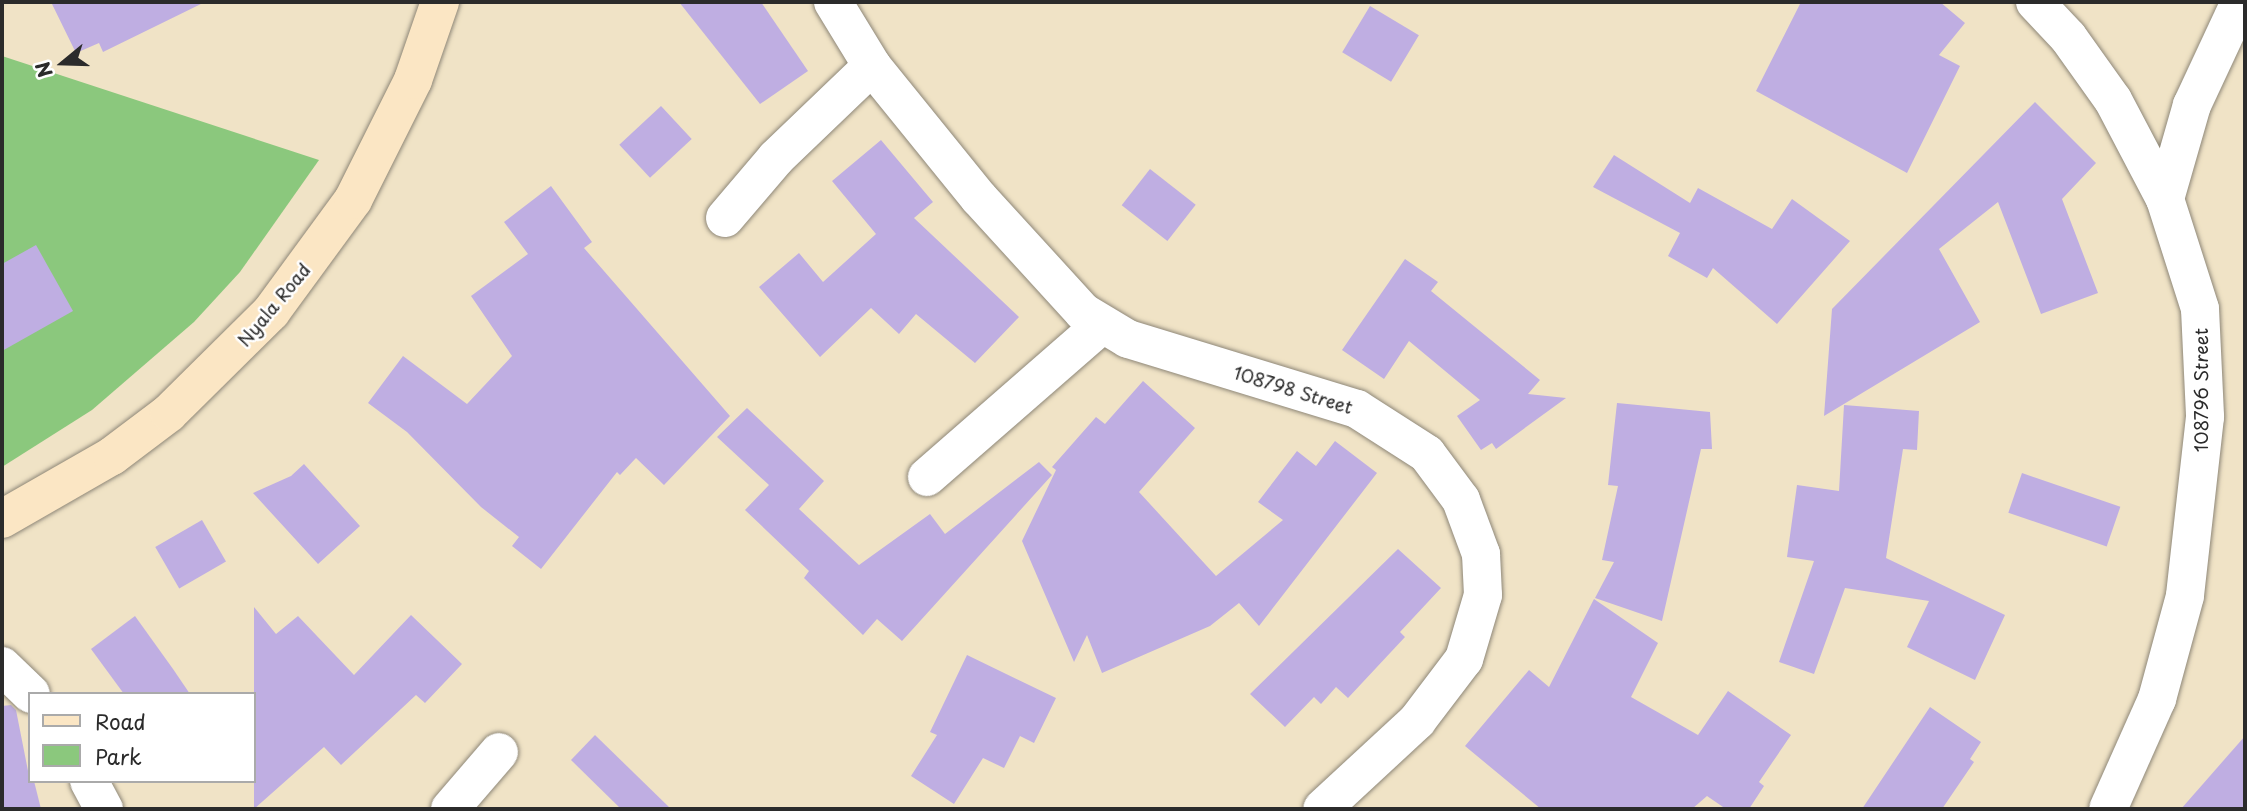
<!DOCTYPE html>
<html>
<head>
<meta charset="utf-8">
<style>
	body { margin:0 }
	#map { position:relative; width:2247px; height:811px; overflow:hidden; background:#f0e3c6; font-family:"Playpen Sans",sans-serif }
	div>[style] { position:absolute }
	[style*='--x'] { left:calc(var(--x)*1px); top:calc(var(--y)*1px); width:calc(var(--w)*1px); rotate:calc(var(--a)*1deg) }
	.green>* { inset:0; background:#8bc87d }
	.building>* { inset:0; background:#bfaee2; transform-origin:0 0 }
	.roads { filter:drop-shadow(0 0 2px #8e8778) drop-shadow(0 0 2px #8e8778) }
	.street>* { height:38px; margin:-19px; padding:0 19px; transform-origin:19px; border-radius:19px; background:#fff }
	.secondary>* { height:38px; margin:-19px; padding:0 19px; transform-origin:19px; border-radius:19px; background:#fbe6c4 }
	span { translate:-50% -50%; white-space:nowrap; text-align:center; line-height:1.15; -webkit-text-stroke:5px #fff; paint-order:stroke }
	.street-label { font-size:18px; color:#2b2b2b }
	.frame { position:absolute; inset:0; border:4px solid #2b2b2b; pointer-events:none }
	.legend { position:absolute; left:28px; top:692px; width:228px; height:91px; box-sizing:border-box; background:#fff; border:2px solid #aaa; margin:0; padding:9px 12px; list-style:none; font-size:21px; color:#2b2b2b }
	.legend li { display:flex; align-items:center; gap:14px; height:35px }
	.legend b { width:35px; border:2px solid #aaa }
	.north { position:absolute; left:28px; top:28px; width:70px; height:70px; -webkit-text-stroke:5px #fff; paint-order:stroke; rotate:251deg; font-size:19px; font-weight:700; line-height:28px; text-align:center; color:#2b2b2b }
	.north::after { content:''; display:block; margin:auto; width:24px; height:32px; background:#2b2b2b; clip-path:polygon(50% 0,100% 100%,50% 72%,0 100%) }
</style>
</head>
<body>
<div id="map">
	<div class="green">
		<i style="clip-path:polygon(2px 56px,319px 160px,240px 272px,194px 322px,92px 410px,2px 467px)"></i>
	</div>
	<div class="building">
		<i style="clip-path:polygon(51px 2px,205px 2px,103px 52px,99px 43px,76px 53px)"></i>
		<i style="clip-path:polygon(679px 2px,761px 2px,808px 71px,760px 104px)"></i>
		<i style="clip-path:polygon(1801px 2px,1940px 2px,1965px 23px,1939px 55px,1960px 66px,1907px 173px,1756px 91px)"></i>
		<i style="left:1370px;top:6px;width:57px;height:54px;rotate:31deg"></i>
		<i style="clip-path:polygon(2035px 102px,2096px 163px,2062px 199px,2098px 293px,2041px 314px,1998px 202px,1939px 249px,1980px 322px,1824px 416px,1832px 309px)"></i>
		<i style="left:661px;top:106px;width:45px;height:57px;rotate:47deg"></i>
		<i style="clip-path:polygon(881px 140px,933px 202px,914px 218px,1019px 317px,975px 363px,916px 314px,899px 334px,871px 308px,820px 357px,759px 287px,799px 253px,823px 282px,876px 234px,832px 181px)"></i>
		<i style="clip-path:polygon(1614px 155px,1690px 203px,1698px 188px,1772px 229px,1792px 199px,1850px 241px,1777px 324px,1713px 268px,1707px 278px,1668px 256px,1680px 233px,1593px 187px)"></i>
		<i style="left:1150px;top:169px;width:58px;height:46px;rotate:38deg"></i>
		<i style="clip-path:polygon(551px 186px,592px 242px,584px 248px,730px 416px,664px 485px,636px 458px,620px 475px,617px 472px,541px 569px,512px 546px,519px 537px,481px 507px,407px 432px,368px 403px,403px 356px,467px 404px,512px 356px,471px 296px,528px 254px,504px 222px)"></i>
		<i style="clip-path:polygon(36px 245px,73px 311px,2px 351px,2px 264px)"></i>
		<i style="clip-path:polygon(1405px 259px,1438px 282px,1431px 291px,1540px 380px,1528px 394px,1566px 398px,1496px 449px,1492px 443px,1481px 450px,1457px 416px,1480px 400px,1409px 341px,1384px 379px,1342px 350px)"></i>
		<i style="clip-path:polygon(1143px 381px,1195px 428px,1139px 492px,1216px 576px,1283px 520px,1258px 502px,1297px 451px,1316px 466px,1335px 441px,1377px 473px,1259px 626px,1239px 603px,1210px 626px,1102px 673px,1087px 635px,1074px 662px,1022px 541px,1056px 470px,1052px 467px,1096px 417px,1105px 424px)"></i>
		<i style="clip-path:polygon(1617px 403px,1710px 412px,1712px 449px,1701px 449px,1662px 621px,1595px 598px,1614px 562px,1602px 560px,1618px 486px,1608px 485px)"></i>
		<i style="clip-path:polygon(1844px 405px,1919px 411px,1917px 450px,1903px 449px,1886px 558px,2005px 615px,1975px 680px,1907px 647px,1929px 601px,1845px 588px,1814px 674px,1779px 662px,1814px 561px,1787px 557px,1797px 485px,1839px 491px)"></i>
		<i style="clip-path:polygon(747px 408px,824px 481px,799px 509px,859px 565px,930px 514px,945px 534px,1039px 462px,1052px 475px,902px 641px,877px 619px,863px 635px,804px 578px,809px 571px,745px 510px,769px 485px,717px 437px)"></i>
		<i style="clip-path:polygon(304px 464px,360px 526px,318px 564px,253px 493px,291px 476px)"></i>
		<i style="left:2022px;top:473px;width:104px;height:42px;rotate:19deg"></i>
		<i style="left:202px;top:520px;width:48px;height:54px;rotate:60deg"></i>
		<i style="clip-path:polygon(1398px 549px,1441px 588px,1400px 632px,1405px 637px,1348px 698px,1336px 687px,1321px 704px,1314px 697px,1285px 727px,1250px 694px)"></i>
		<i style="clip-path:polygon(1594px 599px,1658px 643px,1631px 697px,1698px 735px,1728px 691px,1791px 735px,1759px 782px,1764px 786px,1749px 809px,1726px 809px,1707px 796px,1692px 809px,1541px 809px,1465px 746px,1529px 670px,1549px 687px)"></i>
		<i style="clip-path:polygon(254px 607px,276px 634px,298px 616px,354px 675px,411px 615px,462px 664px,425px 703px,416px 695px,341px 765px,324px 747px,254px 809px)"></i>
		<i style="clip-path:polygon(135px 616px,173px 669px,190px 694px,124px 694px,91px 649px)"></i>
		<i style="clip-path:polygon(967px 655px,1056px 698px,1034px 743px,1020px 736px,1004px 768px,983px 758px,954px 804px,911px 776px,937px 735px,930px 732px)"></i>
		<i style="clip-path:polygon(11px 705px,16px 710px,30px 781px,34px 781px,41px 809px,2px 809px,2px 706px)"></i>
		<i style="clip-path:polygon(1930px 707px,1981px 742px,1970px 759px,1974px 762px,1942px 809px,1862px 809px)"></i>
		<i style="clip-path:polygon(595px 735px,671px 809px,621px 809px,571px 760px)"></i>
		<i style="clip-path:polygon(2245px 736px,2245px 809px,2181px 809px)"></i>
	</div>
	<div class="roads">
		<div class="street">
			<i style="--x:833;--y:2;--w:75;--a:58.6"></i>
			<i style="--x:872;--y:66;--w:170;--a:51"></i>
			<i style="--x:979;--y:198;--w:154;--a:47.6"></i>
			<i style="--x:1083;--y:312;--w:52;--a:31"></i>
			<i style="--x:1128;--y:339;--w:239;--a:17"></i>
			<i style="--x:1357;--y:409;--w:83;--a:32.7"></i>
			<i style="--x:1427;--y:454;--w:57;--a:53.5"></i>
			<i style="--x:1461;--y:500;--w:58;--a:69.7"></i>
			<i style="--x:1481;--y:554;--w:41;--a:87.2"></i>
			<i style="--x:1483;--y:595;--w:67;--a:106.5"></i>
			<i style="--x:1464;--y:659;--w:78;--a:127.2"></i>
			<i style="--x:1417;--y:721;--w:129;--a:137.2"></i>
			<i style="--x:2035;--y:2;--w:48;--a:46.7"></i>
			<i style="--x:2068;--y:37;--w:77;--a:54.5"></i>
			<i style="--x:2113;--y:100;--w:112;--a:62.3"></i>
			<i style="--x:2165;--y:199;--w:115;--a:72.3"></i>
			<i style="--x:2200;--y:309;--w:108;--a:87.3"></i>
			<i style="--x:2205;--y:417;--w:180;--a:96.4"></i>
			<i style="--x:2185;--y:596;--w:107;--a:105.2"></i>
			<i style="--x:2157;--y:699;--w:120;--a:114"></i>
			<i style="--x:2165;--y:199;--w:98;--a:-74"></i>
			<i style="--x:2192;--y:105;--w:114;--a:-65"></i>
			<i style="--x:725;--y:218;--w:79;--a:-49.6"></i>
			<i style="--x:776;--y:158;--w:133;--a:-43.8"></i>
			<i style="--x:927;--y:477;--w:230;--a:-41.1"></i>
			<i style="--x:2;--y:666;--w:40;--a:44"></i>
			<i style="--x:89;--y:781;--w:32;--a:62"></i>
			<i style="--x:450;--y:809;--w:75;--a:-49.3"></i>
		</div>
		<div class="secondary">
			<i style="--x:2;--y:519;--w:127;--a:-29.8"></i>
			<i style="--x:112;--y:456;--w:71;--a:-37"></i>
			<i style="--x:169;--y:413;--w:144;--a:-44.7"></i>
			<i style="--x:271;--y:312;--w:139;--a:-53.8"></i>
			<i style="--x:353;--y:200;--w:134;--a:-63.4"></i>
			<i style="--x:413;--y:80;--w:83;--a:-70.9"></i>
		</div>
	</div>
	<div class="street-label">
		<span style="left:274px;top:305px;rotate:-50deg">Nyala Road</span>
		<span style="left:1293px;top:390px;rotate:17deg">108798 Street</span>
		<span style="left:2201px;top:390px;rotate:-90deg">108796 Street</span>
	</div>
	<div class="frame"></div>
	<ul class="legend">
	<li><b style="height:9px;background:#fbe6c4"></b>Road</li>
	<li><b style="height:19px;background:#8bc87d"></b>Park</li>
	</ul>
	<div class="north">N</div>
</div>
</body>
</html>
